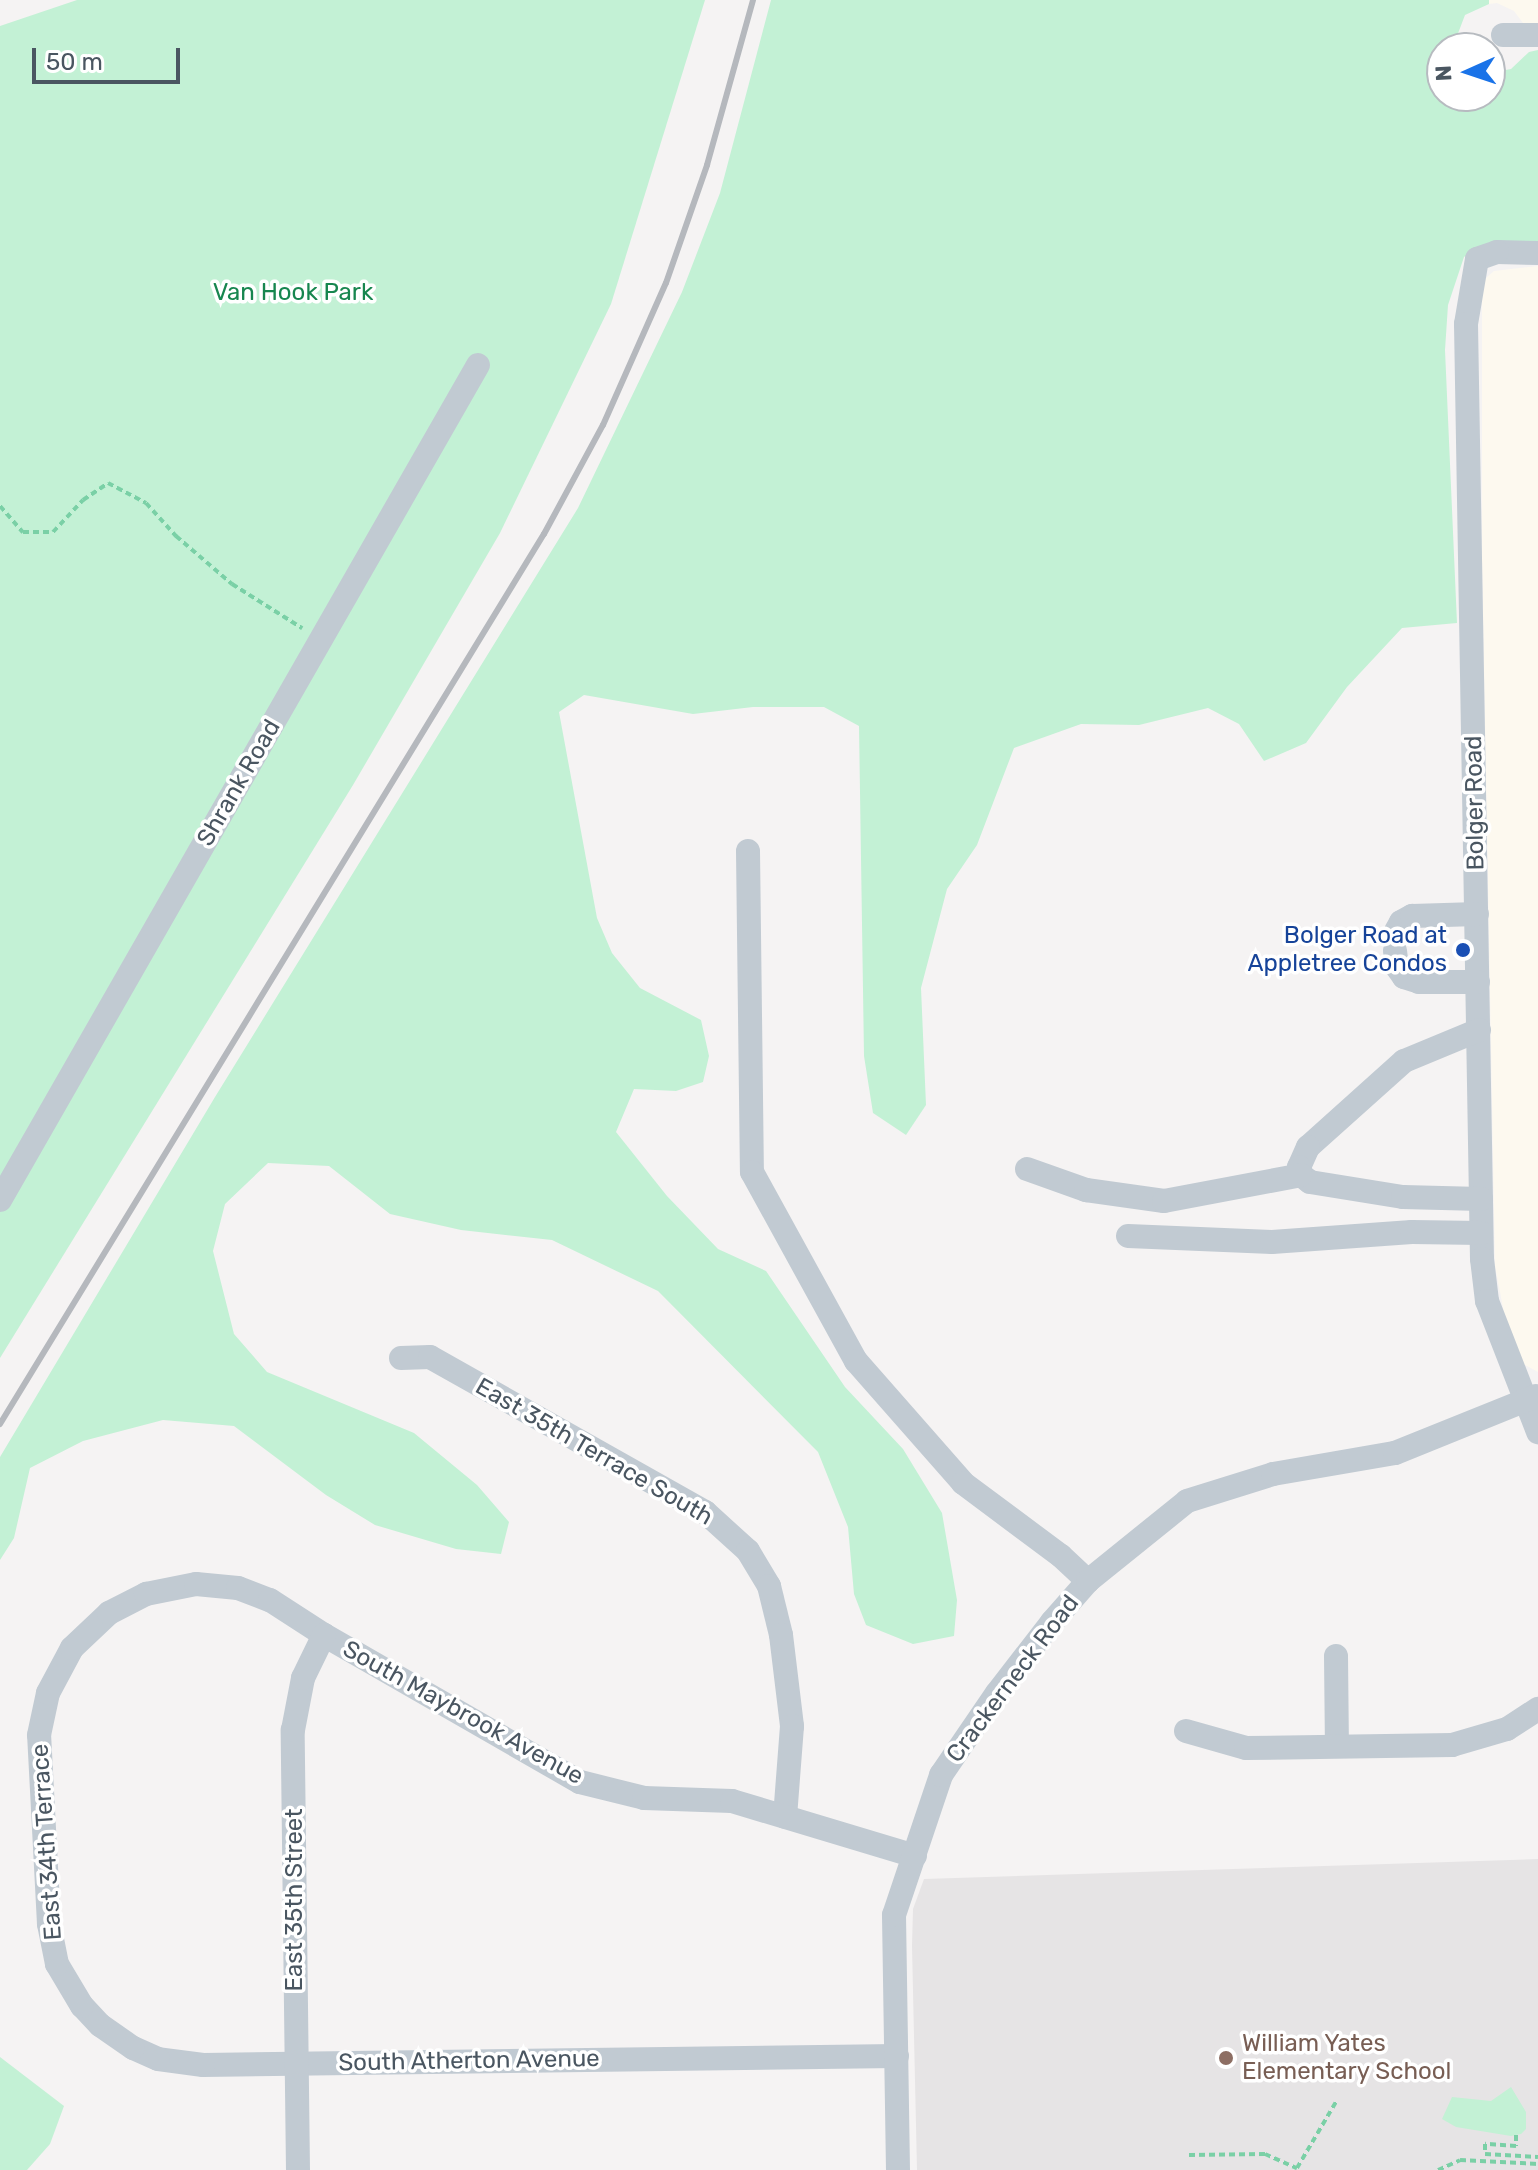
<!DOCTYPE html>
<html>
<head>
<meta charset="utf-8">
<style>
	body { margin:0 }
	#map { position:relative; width:1538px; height:2170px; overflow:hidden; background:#f5f3f3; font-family:Rubik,sans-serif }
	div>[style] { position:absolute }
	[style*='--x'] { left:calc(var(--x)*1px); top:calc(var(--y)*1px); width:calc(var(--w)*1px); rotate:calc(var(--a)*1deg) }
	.commercial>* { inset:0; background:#fdf9ef }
	.education>* { inset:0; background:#e6e4e5 }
	.green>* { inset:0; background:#c3f1d5 }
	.path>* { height:4px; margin-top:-2px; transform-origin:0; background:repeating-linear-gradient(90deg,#7ad0a6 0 6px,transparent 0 10px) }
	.minor>* { height:24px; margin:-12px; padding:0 12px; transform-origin:12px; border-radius:12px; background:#c1cad2 }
	.rail>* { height:6px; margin:-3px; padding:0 3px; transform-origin:3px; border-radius:3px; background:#b5b8bd }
	.dots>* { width:22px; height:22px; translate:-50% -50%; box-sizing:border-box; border:4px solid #fff; border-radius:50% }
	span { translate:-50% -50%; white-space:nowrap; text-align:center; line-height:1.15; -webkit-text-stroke:7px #fff; paint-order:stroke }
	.park-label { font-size:24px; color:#17864f }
	.street-label { font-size:24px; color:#4a5661 }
	.transit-label { font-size:24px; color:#164399 }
	.right { translate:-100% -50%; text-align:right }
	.education-label { font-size:24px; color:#785e54 }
	.left { translate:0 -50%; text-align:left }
	.north { position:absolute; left:1426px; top:32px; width:80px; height:80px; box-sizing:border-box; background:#fff; border:2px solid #b7bbc0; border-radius:50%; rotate:267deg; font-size:22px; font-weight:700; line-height:32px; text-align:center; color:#4a5661 }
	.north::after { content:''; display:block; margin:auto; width:28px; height:36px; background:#1a73e8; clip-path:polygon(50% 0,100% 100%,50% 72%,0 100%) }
	.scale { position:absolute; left:32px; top:48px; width:148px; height:36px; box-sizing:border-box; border:4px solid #4a5661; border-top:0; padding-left:10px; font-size:24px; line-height:28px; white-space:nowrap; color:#4a5661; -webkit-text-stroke:6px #fff; paint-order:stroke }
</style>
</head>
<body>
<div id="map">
	<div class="commercial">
		<i style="clip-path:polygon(1489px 0,1538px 0,1538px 27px,1523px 23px,1514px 11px,1497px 3px,1489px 4px)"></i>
		<i style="clip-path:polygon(1538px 266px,1538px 1372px,1521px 1363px,1504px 1313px,1495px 1266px,1482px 558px,1482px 288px,1486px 278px,1494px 271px)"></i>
	</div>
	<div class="education">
		<i style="clip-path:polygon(1538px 1859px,1538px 2170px,917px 2170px,912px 1946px,913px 1909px,924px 1879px)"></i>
	</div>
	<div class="green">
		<i style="clip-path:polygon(77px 0,705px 0,611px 304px,500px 533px,353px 785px,0 1358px,0 26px)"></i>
		<i style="clip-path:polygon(771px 0,1489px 0,1489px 4px,1465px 15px,1457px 36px,1459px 48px,1442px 48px,1442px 96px,1490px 96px,1490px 73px,1511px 69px,1529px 52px,1538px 50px,1538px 243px,1474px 250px,1464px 257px,1448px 305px,1445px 350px,1457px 623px,1402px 628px,1347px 687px,1306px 743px,1264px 761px,1239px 724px,1208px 708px,1139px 725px,1081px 724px,1014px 748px,977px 845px,947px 889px,921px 988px,926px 1105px,906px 1135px,873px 1113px,864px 1056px,859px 726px,824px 707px,753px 707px,693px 714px,584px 695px,559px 712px,597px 918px,612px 953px,640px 988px,701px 1020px,709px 1056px,703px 1082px,676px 1091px,634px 1089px,616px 1132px,667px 1196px,718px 1249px,766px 1271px,845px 1387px,903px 1449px,942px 1513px,957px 1600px,954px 1636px,913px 1644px,866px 1625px,854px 1594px,848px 1527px,818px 1452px,658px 1291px,552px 1240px,461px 1230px,390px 1214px,329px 1166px,268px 1163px,225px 1204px,213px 1251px,234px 1334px,267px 1372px,414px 1433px,477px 1485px,509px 1522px,501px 1554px,456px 1549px,375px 1525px,326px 1495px,234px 1426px,163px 1420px,83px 1441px,30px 1468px,14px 1538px,0 1560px,0 1457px,215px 1097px,578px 508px,682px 292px,720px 193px)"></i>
		<i style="clip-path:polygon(0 2057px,64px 2106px,50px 2144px,27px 2170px,0 2170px)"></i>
		<i style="clip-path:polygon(1511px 2087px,1526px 2112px,1526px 2129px,1521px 2134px,1511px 2136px,1456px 2127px,1442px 2119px,1452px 2097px,1491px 2101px)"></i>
	</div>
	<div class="path">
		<i style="--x:0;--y:506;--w:35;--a:49"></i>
		<i style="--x:23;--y:532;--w:30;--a:0"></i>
		<i style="--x:53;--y:532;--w:44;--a:-46.8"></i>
		<i style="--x:83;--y:500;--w:30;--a:-34"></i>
		<i style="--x:108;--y:483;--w:43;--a:27.8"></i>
		<i style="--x:146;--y:503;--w:45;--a:47.7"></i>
		<i style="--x:176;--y:536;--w:74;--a:40.6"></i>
		<i style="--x:232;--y:584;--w:83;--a:32.2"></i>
		<i style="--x:1516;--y:2135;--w:11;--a:90"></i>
		<i style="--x:1516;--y:2146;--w:31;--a:-176"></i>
		<i style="--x:1485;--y:2144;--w:10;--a:90"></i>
		<i style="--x:1485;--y:2154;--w:53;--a:3.2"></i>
		<i style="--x:1189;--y:2155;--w:76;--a:-0.8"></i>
		<i style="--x:1265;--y:2154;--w:35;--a:24"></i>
		<i style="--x:1297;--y:2168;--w:79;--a:-59.5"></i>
		<i style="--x:1438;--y:2170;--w:24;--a:-24"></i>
		<i style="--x:1460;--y:2160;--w:78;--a:2.9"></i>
	</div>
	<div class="minor">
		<i style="--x:1503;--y:35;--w:35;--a:0"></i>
		<i style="--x:1538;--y:253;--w:41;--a:-178.6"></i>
		<i style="--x:1497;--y:252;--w:21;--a:161"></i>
		<i style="--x:1477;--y:259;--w:66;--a:99.6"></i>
		<i style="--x:1466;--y:324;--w:935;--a:89.02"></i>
		<i style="--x:1482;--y:1259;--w:42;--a:83.2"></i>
		<i style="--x:1487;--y:1301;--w:141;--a:68.7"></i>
		<i style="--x:748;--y:851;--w:321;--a:89.3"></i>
		<i style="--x:752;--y:1172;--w:216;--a:61.2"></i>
		<i style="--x:856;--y:1361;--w:162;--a:48.7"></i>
		<i style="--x:963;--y:1483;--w:122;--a:36.7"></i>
		<i style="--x:1061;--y:1556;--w:37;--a:43"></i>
		<i style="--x:1396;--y:931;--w:10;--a:-61"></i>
		<i style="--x:1401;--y:922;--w:13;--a:-29"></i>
		<i style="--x:1412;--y:916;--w:65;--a:-1.8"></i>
		<i style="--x:1395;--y:951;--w:16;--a:83"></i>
		<i style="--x:1397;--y:967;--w:12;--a:55"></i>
		<i style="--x:1404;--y:977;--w:16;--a:18"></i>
		<i style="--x:1419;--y:982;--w:59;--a:0"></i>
		<i style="--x:1479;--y:1030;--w:81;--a:157.5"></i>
		<i style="--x:1404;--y:1061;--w:129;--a:138.1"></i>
		<i style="--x:1308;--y:1147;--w:22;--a:114"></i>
		<i style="--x:1299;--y:1167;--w:8;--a:76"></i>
		<i style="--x:1301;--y:1175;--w:11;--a:38"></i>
		<i style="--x:1310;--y:1182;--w:94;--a:9.2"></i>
		<i style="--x:1403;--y:1197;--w:78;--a:1.5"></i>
		<i style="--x:1027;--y:1169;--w:63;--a:19.6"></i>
		<i style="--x:1086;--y:1190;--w:79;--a:8"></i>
		<i style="--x:1164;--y:1201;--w:139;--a:-10.7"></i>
		<i style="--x:0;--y:1200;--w:962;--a:-60.21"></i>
		<i style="--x:1128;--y:1236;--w:144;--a:2.4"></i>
		<i style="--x:1272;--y:1242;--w:140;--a:-4.1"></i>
		<i style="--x:1412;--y:1232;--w:69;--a:0.8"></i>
		<i style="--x:401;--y:1358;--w:29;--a:-2"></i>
		<i style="--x:430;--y:1357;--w:316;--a:29.4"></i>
		<i style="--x:705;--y:1512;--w:58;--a:42.2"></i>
		<i style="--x:748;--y:1551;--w:41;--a:59"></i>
		<i style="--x:769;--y:1586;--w:50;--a:76.2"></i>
		<i style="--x:781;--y:1635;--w:92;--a:83.1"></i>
		<i style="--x:792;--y:1726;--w:91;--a:94.4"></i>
		<i style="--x:1336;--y:1656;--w:90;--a:89.4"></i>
		<i style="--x:1186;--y:1731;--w:62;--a:15.8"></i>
		<i style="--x:1246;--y:1748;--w:206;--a:-0.8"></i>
		<i style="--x:1452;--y:1745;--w:57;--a:-16.2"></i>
		<i style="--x:1507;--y:1729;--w:37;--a:-33"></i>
		<i style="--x:897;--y:2056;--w:694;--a:179.26"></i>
		<i style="--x:203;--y:2065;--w:45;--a:-172.4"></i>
		<i style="--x:158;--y:2059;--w:27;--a:-156"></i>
		<i style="--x:133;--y:2048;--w:40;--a:-145.1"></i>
		<i style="--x:100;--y:2025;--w:26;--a:-133"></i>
		<i style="--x:82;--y:2006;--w:49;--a:-120.8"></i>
		<i style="--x:57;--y:1964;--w:41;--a:-101.3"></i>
		<i style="--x:49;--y:1924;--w:189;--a:-93"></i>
		<i style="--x:39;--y:1735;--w:43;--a:-77.9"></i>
		<i style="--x:48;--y:1693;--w:51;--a:-61.9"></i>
		<i style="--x:72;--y:1648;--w:51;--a:-43.4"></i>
		<i style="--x:109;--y:1613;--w:42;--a:-27.2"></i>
		<i style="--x:146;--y:1594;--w:51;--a:-11.3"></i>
		<i style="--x:196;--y:1584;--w:42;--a:5.4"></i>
		<i style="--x:238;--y:1588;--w:34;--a:21"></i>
		<i style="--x:270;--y:1600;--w:64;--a:32.9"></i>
		<i style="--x:324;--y:1635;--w:295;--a:29.9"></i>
		<i style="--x:580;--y:1782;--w:66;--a:14"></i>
		<i style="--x:644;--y:1798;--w:88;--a:2"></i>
		<i style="--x:732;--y:1801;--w:191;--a:16.7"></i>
		<i style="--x:298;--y:2170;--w:440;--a:-90.7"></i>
		<i style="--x:293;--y:1730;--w:53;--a:-79.1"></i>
		<i style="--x:303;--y:1678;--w:48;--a:-64"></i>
		<i style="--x:898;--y:2170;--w:255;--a:-90.9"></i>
		<i style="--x:894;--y:1915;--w:148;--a:-71.4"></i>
		<i style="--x:941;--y:1775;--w:99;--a:-55.7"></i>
		<i style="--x:997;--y:1693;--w:90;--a:-52.2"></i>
		<i style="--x:1052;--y:1622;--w:55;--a:-48.7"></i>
		<i style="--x:1088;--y:1581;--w:127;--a:-38.9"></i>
		<i style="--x:1187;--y:1501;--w:90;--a:-17.4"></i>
		<i style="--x:1273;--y:1474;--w:124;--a:-9.8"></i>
		<i style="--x:1395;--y:1453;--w:152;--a:-22"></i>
	</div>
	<div class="rail">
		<i style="--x:0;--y:1424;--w:1043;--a:-58.57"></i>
		<i style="--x:544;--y:534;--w:124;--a:-61.6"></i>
		<i style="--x:603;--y:425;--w:155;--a:-66.1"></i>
		<i style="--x:666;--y:283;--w:125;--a:-70.8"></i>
		<i style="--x:707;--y:165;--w:171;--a:-74.4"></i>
	</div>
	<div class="dots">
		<i style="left:1463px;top:950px;background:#1a4fb4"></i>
		<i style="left:1226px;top:2058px;background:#8d6e63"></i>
	</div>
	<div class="park-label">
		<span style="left:293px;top:293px">Van Hook Park</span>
	</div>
	<div class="street-label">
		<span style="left:239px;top:783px;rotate:-60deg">Shrank Road</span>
		<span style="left:1475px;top:803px;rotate:-91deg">Bolger Road</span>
		<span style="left:594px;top:1452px;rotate:30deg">East 35th Terrace South</span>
		<span style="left:1013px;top:1679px;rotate:-53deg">Crackerneck Road</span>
		<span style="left:463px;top:1713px;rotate:29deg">South Maybrook Avenue</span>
		<span style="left:47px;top:1842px;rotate:-94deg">East 34th Terrace</span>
		<span style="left:295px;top:1900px;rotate:-90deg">East 35th Street</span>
		<span style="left:469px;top:2061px;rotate:-1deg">South Atherton Avenue</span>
	</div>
	<div class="transit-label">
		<span class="right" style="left:1447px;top:950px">Bolger Road at<br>Appletree Condos</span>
	</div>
	<div class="education-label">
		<span class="left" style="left:1242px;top:2058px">William Yates<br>Elementary School</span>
	</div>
	<div class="north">N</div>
	<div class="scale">50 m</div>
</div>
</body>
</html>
